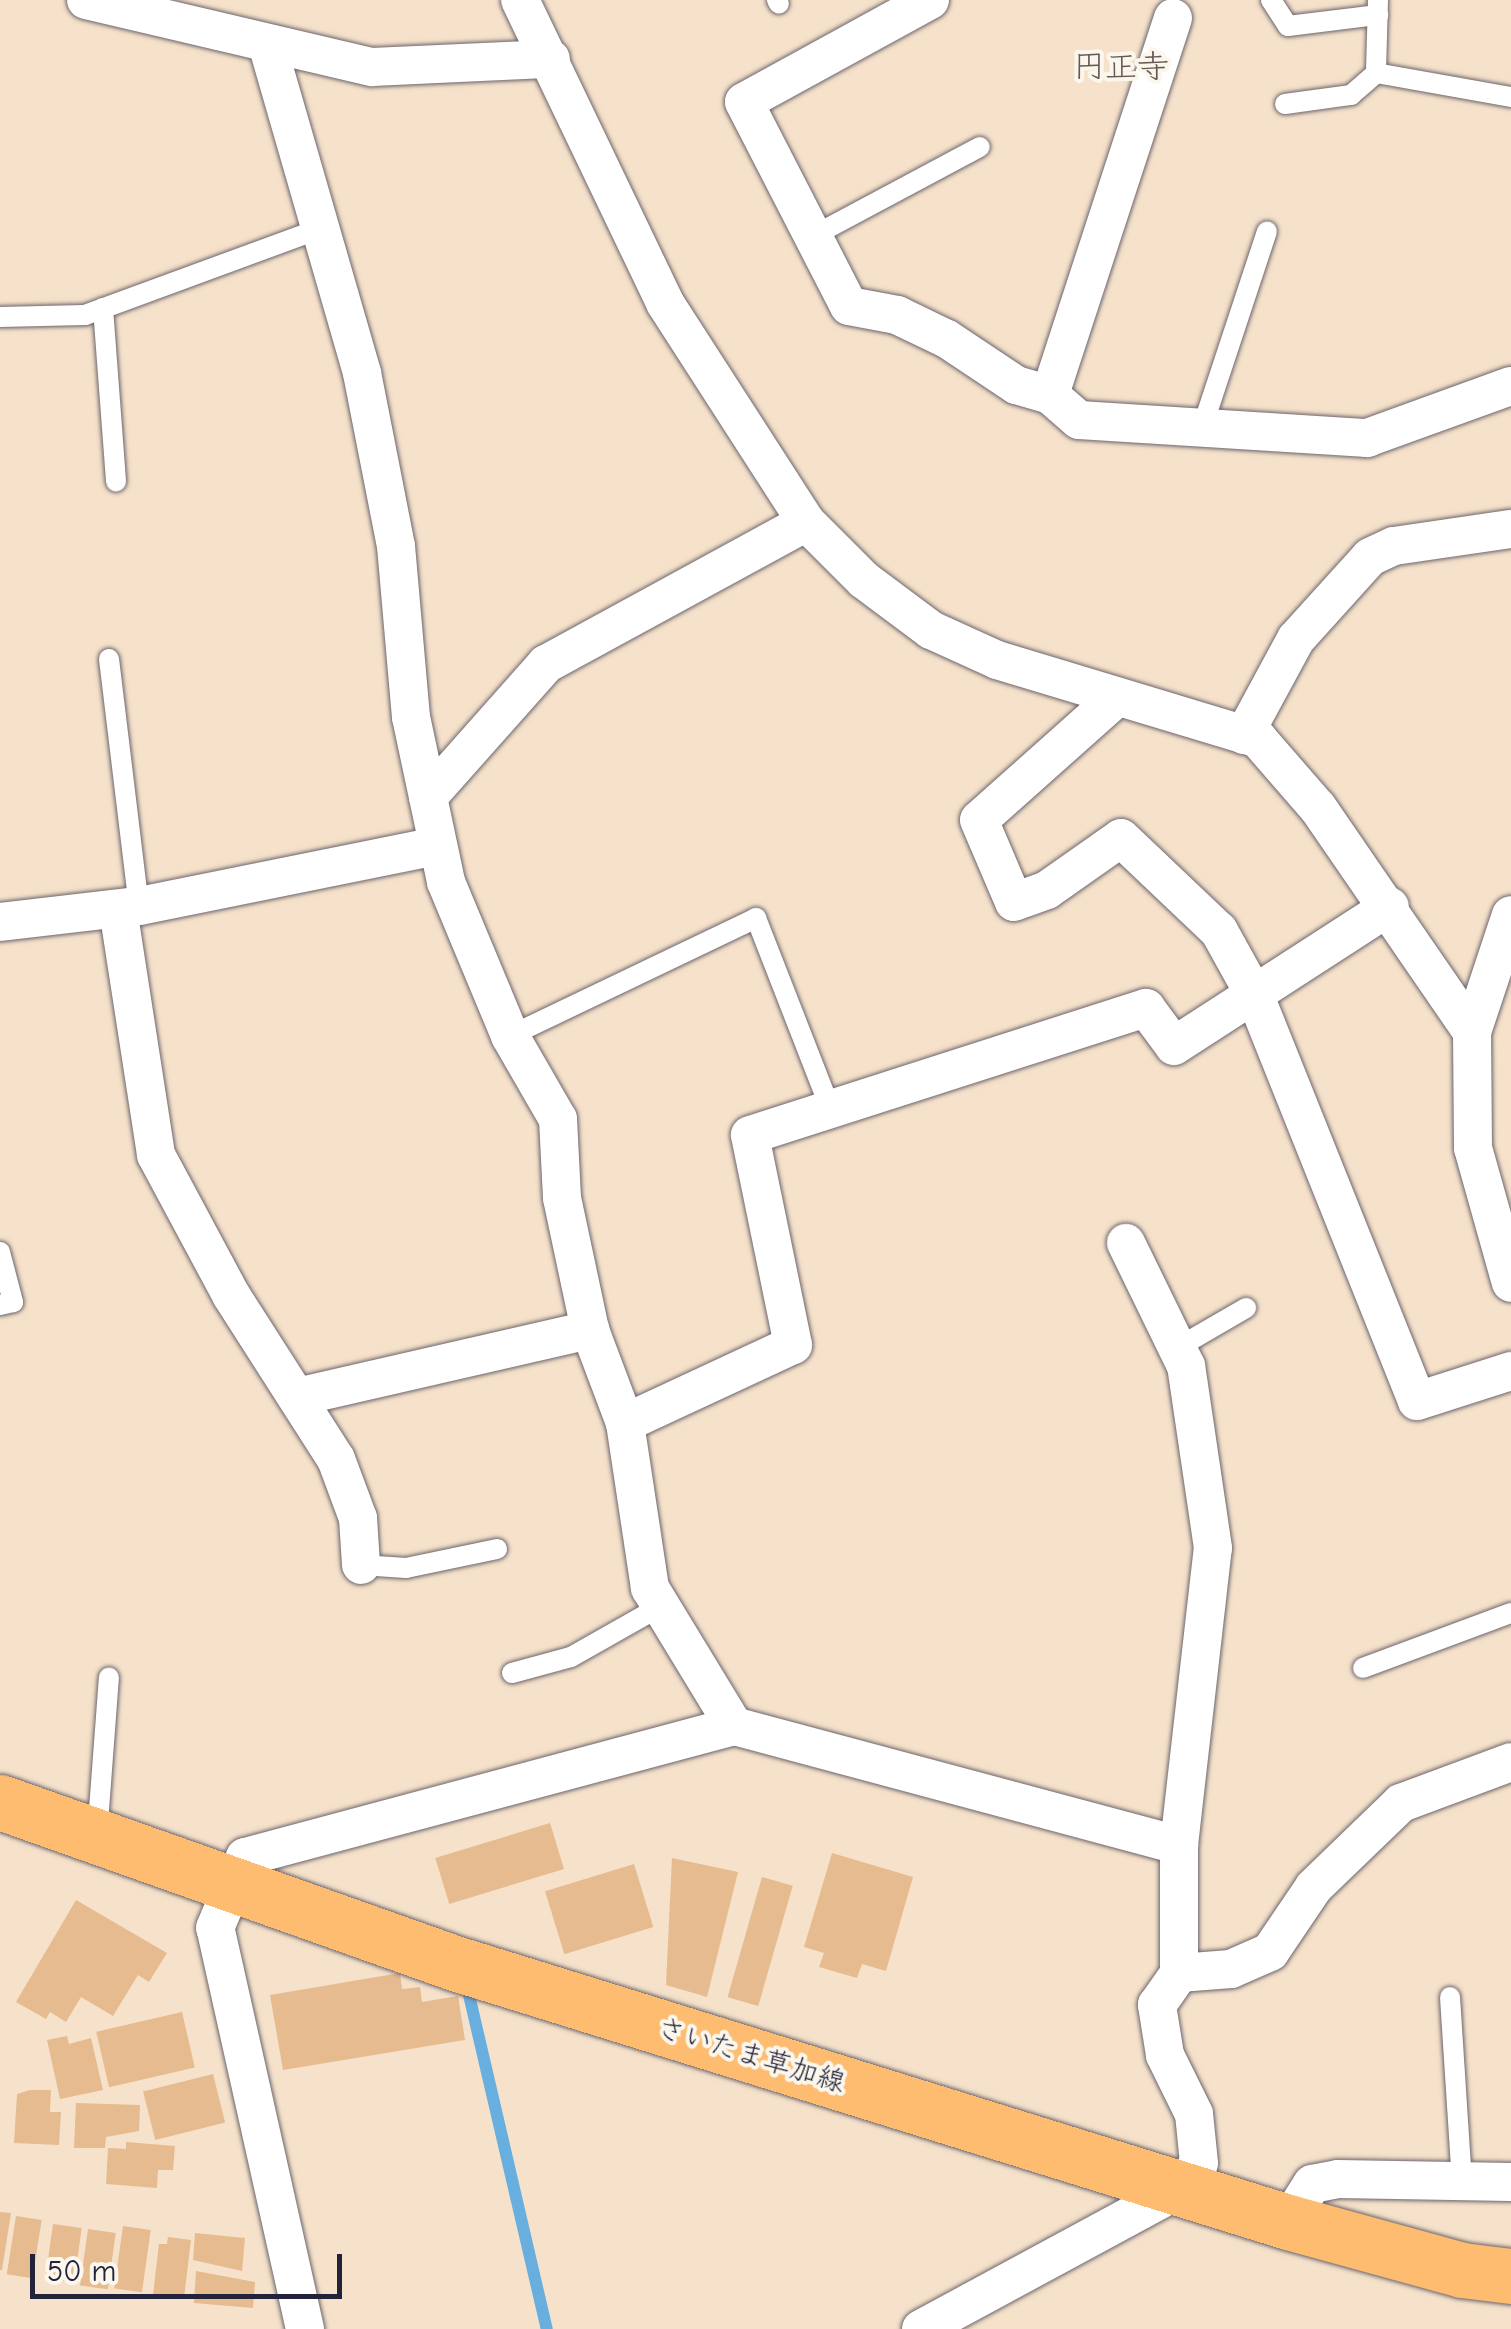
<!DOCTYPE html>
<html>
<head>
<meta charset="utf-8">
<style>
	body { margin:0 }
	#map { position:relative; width:1511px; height:2329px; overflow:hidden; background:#f6e2ca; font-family:"Comic Neue","Klee One",sans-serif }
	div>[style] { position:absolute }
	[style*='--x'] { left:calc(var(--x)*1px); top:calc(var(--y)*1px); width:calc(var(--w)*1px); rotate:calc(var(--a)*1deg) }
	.stream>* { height:12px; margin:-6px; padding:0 6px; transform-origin:6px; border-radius:6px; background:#68afdf }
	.building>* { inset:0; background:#e6bb8f; transform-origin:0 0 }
	.roads { filter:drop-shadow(0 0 2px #6c656d) drop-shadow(0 0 2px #6c656d) }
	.service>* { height:20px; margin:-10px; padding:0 10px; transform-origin:10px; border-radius:10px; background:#fff }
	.minor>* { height:38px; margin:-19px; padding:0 19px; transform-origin:19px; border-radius:19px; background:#fff }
	.primary>* { height:55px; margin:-27.5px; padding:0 27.5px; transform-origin:27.5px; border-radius:27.5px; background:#fdbc70 }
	span { translate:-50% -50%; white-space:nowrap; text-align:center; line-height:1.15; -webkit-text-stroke:8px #fbf7ec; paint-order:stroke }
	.street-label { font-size:28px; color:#22223b }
	.quarter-label { font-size:32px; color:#675858 }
	.scale { position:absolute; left:30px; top:2254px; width:312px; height:45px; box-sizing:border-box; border:5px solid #22223b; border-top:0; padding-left:12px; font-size:30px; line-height:35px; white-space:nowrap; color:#22223b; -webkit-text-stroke:8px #fbf7ec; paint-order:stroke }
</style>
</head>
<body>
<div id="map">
	<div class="stream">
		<i style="--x:466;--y:1982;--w:356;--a:76.9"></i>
	</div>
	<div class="building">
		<i style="left:550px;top:1823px;width:48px;height:120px;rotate:73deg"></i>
		<i style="clip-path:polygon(832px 1853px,913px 1877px,886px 1971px,862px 1964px,857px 1978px,819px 1967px,824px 1953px,804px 1947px)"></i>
		<i style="clip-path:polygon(672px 1858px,738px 1872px,707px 1997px,666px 1985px)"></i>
		<i style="left:634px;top:1864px;width:66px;height:93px;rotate:73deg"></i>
		<i style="left:762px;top:1877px;width:32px;height:125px;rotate:16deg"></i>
		<i style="clip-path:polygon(76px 1900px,167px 1953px,149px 1982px,138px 1975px,113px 2016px,81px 1997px,66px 2022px,50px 2012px,46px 2019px,16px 2002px)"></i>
		<i style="clip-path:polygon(400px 1973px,402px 1989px,420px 1987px,422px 2002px,458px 1996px,465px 2040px,283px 2070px,270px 1995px)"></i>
		<i style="left:182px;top:2012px;width:57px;height:88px;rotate:77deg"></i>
		<i style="clip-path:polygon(67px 2036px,69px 2044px,91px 2038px,103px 2090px,60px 2099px,47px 2040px)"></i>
		<i style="left:213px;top:2074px;width:50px;height:72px;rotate:76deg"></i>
		<i style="clip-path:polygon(30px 2090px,51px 2090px,50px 2112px,61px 2112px,59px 2145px,14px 2143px,17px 2094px)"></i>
		<i style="clip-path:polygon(76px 2103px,140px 2105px,139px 2131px,106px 2137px,105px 2148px,74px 2148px)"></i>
		<i style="clip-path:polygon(126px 2142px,175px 2146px,173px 2170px,158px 2170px,157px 2188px,106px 2184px,108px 2148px,126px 2149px)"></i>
		<i style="clip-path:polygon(0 2212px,11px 2213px,2px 2270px,0 2270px)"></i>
		<i style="left:16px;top:2216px;width:26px;height:59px;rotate:9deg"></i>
		<i style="left:53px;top:2224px;width:29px;height:55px;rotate:8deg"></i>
		<i style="left:123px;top:2226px;width:28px;height:63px;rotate:8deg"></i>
		<i style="left:88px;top:2229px;width:28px;height:57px;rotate:8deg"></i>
		<i style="clip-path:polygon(195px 2233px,245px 2238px,242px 2271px,193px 2260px)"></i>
		<i style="clip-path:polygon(168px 2237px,191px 2240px,184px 2298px,153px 2295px,159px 2244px,167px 2244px)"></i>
		<i style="clip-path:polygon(196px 2271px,255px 2282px,253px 2308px,194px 2303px)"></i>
	</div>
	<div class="roads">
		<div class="service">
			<i style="--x:777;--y:0;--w:4;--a:63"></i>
			<i style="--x:1271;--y:0;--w:31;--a:57"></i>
			<i style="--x:1288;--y:26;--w:91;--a:-7"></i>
			<i style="--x:1378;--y:0;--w:73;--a:91.6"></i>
			<i style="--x:1376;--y:73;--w:137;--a:10.1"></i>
			<i style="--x:1285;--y:104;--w:67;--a:-7.8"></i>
			<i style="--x:1351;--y:95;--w:33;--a:-41"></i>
			<i style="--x:813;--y:236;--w:189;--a:-28.1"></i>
			<i style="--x:103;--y:308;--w:174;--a:85.7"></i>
			<i style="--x:0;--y:317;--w:85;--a:-1.3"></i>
			<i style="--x:85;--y:315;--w:249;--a:-20.2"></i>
			<i style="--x:1202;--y:428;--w:207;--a:-71.7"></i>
			<i style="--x:109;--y:659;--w:249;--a:83.1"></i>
			<i style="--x:510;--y:1036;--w:273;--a:-25.6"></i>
			<i style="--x:756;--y:918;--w:206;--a:68.7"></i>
			<i style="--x:0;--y:1252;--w:52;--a:75.4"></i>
			<i style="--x:13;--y:1302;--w:13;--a:167"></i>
			<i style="--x:1177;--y:1348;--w:80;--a:-30.1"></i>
			<i style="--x:361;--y:1565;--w:45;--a:3.8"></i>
			<i style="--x:406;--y:1568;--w:93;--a:-11.8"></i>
			<i style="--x:1363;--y:1668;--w:158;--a:-20.4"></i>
			<i style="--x:512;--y:1673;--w:61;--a:-15.2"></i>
			<i style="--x:571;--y:1657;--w:103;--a:-29.5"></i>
			<i style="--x:97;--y:1836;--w:159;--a:-85.7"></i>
			<i style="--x:1450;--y:1997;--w:185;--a:86.3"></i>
		</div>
		<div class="minor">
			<i style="--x:86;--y:0;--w:294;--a:13.2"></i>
			<i style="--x:372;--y:67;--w:179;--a:-2.6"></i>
			<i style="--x:520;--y:0;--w:336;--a:64.4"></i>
			<i style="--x:665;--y:303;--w:260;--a:57.2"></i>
			<i style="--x:806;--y:522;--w:82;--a:45"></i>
			<i style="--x:864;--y:580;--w:84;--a:36.7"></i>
			<i style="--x:931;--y:630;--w:72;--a:24.4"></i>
			<i style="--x:997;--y:660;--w:273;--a:16.8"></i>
			<i style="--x:1258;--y:739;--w:91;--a:49"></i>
			<i style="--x:1318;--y:808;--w:272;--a:55.5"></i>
			<i style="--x:1472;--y:1032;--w:116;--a:89.5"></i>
			<i style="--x:1473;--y:1148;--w:140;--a:74.3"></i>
			<i style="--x:930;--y:0;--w:212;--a:151.3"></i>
			<i style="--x:744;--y:102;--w:229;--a:62.8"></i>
			<i style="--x:849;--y:306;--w:49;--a:10.6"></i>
			<i style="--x:897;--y:315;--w:55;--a:25.6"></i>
			<i style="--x:947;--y:339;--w:83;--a:33.7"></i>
			<i style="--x:1016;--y:385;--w:35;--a:16"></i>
			<i style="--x:1173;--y:18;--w:397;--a:108.1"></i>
			<i style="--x:1050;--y:395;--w:38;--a:41"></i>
			<i style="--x:1079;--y:420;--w:289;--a:3.6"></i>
			<i style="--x:1367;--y:438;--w:153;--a:-19.9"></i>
			<i style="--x:268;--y:47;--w:339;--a:73.9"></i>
			<i style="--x:362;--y:373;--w:176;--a:78.9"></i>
			<i style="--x:396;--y:546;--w:172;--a:85"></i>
			<i style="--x:411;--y:717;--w:169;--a:78"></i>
			<i style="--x:446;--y:882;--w:167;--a:67.4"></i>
			<i style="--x:510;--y:1036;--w:96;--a:60"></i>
			<i style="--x:558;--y:1119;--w:79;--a:87.1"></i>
			<i style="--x:562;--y:1198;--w:135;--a:78"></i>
			<i style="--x:590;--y:1330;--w:99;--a:69.4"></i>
			<i style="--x:625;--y:1423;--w:167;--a:81.4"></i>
			<i style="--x:650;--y:1588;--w:162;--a:58.7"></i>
			<i style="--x:1116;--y:698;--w:183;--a:138.3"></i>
			<i style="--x:979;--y:820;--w:89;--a:66.9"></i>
			<i style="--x:1014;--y:902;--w:35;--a:-20"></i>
			<i style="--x:1047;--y:890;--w:90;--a:-35.1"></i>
			<i style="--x:1121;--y:838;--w:135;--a:43.5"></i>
			<i style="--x:1219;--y:931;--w:74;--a:61"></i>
			<i style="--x:1255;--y:996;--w:436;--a:68.2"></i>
			<i style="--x:1417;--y:1401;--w:99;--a:-17.7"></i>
			<i style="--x:1244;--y:735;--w:109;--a:-61.6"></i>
			<i style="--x:1296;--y:639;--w:110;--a:-47.9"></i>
			<i style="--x:1370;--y:557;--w:26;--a:-25"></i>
			<i style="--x:1394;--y:546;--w:118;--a:-8.3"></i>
			<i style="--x:428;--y:797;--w:178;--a:-48.4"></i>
			<i style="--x:546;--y:664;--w:296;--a:-28.6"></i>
			<i style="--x:118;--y:909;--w:249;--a:81.2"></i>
			<i style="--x:156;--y:1155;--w:159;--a:61.8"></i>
			<i style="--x:231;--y:1295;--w:195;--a:57.4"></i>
			<i style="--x:336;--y:1459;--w:63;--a:69.6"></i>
			<i style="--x:358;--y:1518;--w:47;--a:86.3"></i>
			<i style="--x:0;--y:922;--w:140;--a:-6.6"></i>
			<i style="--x:139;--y:906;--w:303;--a:-11.4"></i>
			<i style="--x:1472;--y:1032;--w:123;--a:-71.6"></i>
			<i style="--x:297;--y:1397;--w:301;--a:-12.9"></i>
			<i style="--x:625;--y:1423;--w:185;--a:-24.9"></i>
			<i style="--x:793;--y:1345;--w:214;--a:-101.6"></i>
			<i style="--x:750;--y:1135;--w:416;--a:-17.8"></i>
			<i style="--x:1146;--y:1008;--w:47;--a:53.6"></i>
			<i style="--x:1174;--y:1046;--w:257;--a:-32.9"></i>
			<i style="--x:1179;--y:1973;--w:52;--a:-4.4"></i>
			<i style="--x:1231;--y:1969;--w:43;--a:-23.6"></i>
			<i style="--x:1270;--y:1952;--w:78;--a:-55.9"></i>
			<i style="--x:1314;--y:1887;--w:121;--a:-44"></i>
			<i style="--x:1401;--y:1803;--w:117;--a:-20.4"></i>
			<i style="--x:1288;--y:2222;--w:45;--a:-57.7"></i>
			<i style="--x:1312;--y:2184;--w:26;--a:-11"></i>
			<i style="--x:1338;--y:2179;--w:173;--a:1"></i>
			<i style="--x:305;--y:2329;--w:411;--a:-102.6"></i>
			<i style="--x:215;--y:1928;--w:77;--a:-67.1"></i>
			<i style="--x:245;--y:1857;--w:506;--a:-15"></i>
			<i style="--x:734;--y:1726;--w:461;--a:15"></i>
			<i style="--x:921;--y:2329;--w:297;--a:-28.4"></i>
			<i style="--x:1182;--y:2188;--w:30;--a:-56"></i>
			<i style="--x:1199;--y:2163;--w:49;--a:-95.8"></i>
			<i style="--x:1194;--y:2114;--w:66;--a:-116.2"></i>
			<i style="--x:1165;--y:2055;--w:51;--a:-99.1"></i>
			<i style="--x:1157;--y:2005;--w:39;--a:-55"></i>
			<i style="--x:1179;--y:1973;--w:128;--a:-90"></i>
			<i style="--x:1179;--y:1845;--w:299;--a:-83.5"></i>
			<i style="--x:1213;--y:1548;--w:184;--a:-98.4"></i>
			<i style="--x:1186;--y:1366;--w:137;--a:-116"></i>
		</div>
		<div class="primary">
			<i style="--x:0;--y:1802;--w:489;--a:19.5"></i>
			<i style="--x:461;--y:1965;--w:866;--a:17.26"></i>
			<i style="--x:1288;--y:2222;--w:180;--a:15.4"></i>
			<i style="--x:1462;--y:2270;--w:49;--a:7"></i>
		</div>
	</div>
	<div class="street-label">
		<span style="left:751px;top:2055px;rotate:17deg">さいたま草加線</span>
	</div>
	<div class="quarter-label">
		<span style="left:1121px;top:67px">円正寺</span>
	</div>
	<div class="scale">50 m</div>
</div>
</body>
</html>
